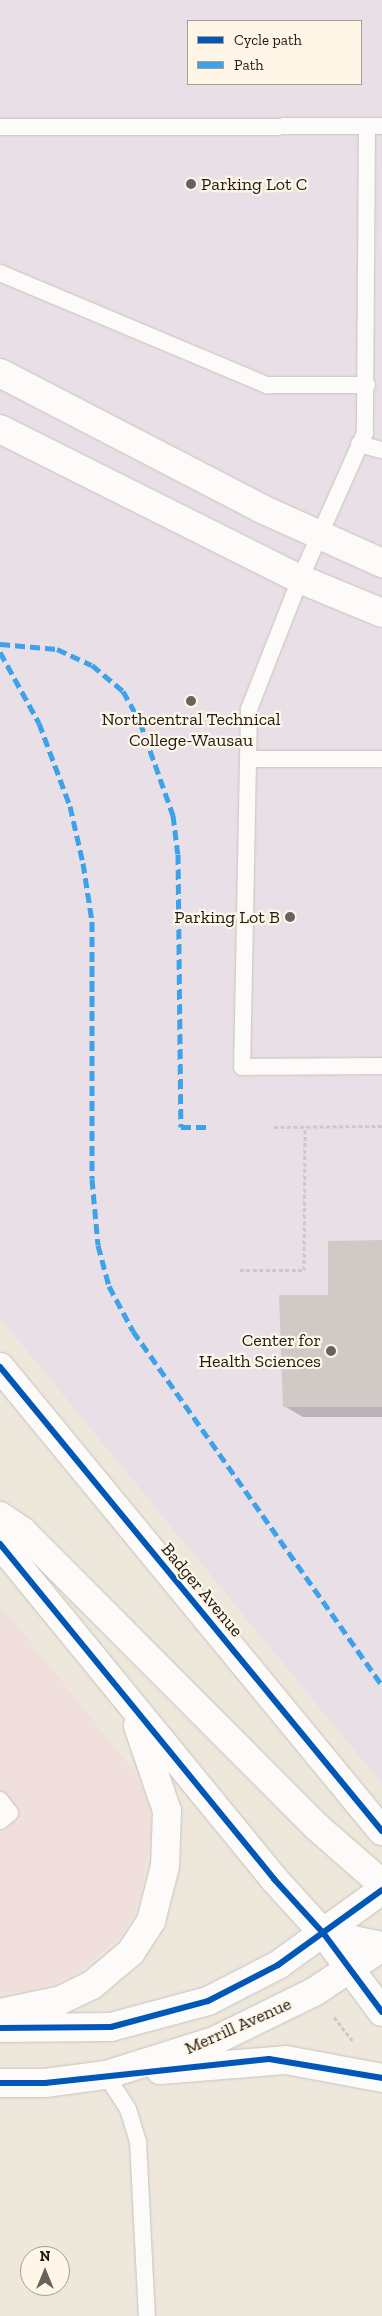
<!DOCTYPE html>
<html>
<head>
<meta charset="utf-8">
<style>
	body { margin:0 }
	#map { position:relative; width:382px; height:2316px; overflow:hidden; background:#ede7dc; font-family:"Zilla Slab",serif }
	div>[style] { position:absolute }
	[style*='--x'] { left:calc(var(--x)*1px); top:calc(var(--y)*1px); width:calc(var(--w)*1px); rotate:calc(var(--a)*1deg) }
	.commercial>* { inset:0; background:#f0dfdd }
	.education>* { inset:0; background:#e9e0e7 }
	.shadow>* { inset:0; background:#0003 }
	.building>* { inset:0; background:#d0cac7 }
	.path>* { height:3px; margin-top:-1.5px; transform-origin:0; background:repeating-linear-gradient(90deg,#cccac7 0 4px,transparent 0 6.5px) }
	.roads { filter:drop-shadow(0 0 1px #c8c3bb) drop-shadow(0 0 1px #c8c3bb) }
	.service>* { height:16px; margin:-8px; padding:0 8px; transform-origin:8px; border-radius:8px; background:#fcfbfa }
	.minor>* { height:28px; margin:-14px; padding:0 14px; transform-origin:14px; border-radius:14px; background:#fcfbfa }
	.secondary>* { height:28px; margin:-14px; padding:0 14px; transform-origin:14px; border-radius:14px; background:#fcfbfa }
	.primary>* { height:28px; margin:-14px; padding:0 14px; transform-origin:14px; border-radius:14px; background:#fcfbfa }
	.quiet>* { height:5px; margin-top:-2.5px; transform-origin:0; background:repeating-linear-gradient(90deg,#3da2ea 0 10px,transparent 0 15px) }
	.cycleway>* { height:6px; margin:-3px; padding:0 3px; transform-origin:3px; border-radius:3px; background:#0057b8 }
	.dots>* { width:14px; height:14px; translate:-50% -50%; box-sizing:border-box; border:2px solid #fff6e7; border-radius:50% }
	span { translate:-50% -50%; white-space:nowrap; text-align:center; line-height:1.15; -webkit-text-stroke:4.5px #fff6e7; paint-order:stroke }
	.poi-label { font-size:18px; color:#1f1b15 }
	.left { translate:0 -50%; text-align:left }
	.right { translate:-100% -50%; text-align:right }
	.street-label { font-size:18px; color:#1f1b15 }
	.legend { position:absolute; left:187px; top:20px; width:175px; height:65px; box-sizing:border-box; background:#fff6e7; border:1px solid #a59e93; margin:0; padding:6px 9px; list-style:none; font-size:15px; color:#1f1b15 }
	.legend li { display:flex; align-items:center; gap:10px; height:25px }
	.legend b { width:25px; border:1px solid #a59e93 }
	.north { position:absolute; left:20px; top:2246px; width:50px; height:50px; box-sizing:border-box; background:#fff6e7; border:1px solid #a59e93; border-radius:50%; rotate:0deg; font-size:14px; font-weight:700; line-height:20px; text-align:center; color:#1f1b15 }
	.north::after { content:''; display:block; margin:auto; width:18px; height:22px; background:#67625b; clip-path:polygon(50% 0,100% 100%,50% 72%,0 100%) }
</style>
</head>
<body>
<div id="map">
	<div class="commercial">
		<i style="clip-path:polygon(0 1605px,136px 1774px,148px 1800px,151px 1834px,140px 1900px,121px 1936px,76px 1974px,41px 1988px,8px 1993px,0 1992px)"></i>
	</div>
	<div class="education">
		<i style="clip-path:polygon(evenodd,0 0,382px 0,382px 1784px,0 1318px,0 0,188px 21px,361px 21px,361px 84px,188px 84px,188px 21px)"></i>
	</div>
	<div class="shadow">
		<i style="clip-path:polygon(382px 1241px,382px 1417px,303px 1417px,284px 1406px,330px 1296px)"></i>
	</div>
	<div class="building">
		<i style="clip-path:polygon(382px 1240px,382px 1407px,283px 1407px,279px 1295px,328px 1295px,328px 1241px)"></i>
	</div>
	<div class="path">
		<i style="--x:274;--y:1127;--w:108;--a:-0.5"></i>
		<i style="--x:240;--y:1270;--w:64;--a:0"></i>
		<i style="--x:304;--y:1270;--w:143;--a:-89.6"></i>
		<i style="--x:334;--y:2017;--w:31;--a:52"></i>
	</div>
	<div class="roads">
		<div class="service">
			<i style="--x:367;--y:126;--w:307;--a:90.4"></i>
			<i style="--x:365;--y:433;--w:160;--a:114"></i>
			<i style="--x:300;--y:579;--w:140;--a:111.4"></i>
			<i style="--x:249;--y:709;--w:358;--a:91.1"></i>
			<i style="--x:242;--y:1067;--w:140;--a:-0.4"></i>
			<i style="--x:0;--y:127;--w:382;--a:-0.1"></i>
			<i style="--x:0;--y:273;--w:290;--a:22.8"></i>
			<i style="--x:267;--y:385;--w:100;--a:0"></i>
			<i style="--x:359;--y:444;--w:24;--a:15"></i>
			<i style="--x:248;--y:759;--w:134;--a:0"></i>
			<i style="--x:0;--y:1800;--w:16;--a:52"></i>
			<i style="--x:10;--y:1813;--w:13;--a:141"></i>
			<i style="--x:106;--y:2075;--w:40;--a:57.1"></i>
			<i style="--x:128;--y:2109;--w:34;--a:73"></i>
			<i style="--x:138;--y:2141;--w:175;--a:87.1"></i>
		</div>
		<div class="minor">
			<i style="--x:0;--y:373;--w:295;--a:27.4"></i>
			<i style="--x:262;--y:509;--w:132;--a:24.2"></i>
			<i style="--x:0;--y:429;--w:335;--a:26.6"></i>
			<i style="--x:300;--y:579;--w:89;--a:22.5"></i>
		</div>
		<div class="secondary">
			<i style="--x:0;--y:2028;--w:111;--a:-0.5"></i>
			<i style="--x:111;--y:2027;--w:100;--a:-15"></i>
			<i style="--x:208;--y:2001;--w:79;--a:-27.2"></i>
			<i style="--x:278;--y:1965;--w:128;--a:-35.8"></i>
			<i style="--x:160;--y:2070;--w:126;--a:-4.5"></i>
			<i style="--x:286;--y:2060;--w:98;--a:10.6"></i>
			<i style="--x:0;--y:2083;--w:45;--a:0"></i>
			<i style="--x:45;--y:2083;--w:62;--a:-7.5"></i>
			<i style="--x:106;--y:2075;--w:113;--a:-17.5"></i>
			<i style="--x:214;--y:2041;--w:111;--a:-26.1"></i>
			<i style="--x:314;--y:1992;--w:82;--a:-33.5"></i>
		</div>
		<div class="primary">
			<i style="--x:0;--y:1367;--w:601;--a:50.54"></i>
			<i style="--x:0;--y:1516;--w:27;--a:34"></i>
			<i style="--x:22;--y:1531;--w:418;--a:45.1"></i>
			<i style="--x:317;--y:1827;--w:86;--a:41.2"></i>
			<i style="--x:0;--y:1544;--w:433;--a:50.7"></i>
			<i style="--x:274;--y:1879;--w:74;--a:47.7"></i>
			<i style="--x:324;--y:1934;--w:97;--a:53.4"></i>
			<i style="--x:324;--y:1934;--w:59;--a:11.7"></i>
			<i style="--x:0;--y:2013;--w:62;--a:-12"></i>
			<i style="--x:61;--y:2000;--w:34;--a:-26"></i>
			<i style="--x:92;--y:1985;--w:51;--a:-40.2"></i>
			<i style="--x:131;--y:1952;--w:37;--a:-57"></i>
			<i style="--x:151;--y:1921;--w:57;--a:-75.7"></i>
			<i style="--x:165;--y:1866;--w:55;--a:-87.9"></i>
			<i style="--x:167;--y:1811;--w:90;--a:-108.8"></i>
		</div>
	</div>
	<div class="quiet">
		<i style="--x:0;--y:644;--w:57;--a:5"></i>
		<i style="--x:57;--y:649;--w:38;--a:25"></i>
		<i style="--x:92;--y:665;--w:40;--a:40"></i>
		<i style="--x:123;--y:691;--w:35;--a:61"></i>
		<i style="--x:140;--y:722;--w:99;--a:70.5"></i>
		<i style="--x:173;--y:815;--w:39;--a:83"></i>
		<i style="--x:178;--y:854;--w:273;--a:89.4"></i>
		<i style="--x:181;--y:1127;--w:26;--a:0"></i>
		<i style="--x:0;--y:652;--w:81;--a:61.2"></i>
		<i style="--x:39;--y:723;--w:89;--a:69.5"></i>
		<i style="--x:70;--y:806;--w:58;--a:77.2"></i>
		<i style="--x:83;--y:863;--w:59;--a:81.2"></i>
		<i style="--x:92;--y:921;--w:258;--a:90"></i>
		<i style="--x:92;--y:1179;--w:66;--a:84.8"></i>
		<i style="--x:98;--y:1245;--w:42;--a:75"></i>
		<i style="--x:109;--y:1286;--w:51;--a:61.9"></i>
		<i style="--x:133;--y:1331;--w:433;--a:54.9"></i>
	</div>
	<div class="cycleway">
		<i style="--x:0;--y:1367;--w:601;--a:50.54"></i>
		<i style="--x:0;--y:1544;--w:433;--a:50.7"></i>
		<i style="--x:274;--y:1879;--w:74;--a:47.7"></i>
		<i style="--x:324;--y:1934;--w:97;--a:53.4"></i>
		<i style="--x:0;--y:2028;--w:111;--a:-0.5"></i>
		<i style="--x:111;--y:2027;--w:100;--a:-15"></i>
		<i style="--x:208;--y:2001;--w:79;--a:-27.2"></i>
		<i style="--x:278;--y:1965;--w:128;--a:-35.8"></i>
		<i style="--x:0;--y:2083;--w:45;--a:0"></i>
		<i style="--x:45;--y:2083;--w:225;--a:-6.1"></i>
		<i style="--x:269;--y:2059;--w:115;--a:9.5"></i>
	</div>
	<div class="dots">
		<i style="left:191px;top:184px;background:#67625b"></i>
		<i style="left:191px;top:701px;background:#67625b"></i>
		<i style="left:290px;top:917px;background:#67625b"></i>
		<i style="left:331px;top:1351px;background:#67625b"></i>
	</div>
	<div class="poi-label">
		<span class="left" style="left:201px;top:184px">Parking Lot C</span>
		<span style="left:191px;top:730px">Northcentral Technical<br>College-Wausau</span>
		<span class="right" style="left:280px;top:917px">Parking Lot B</span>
		<span class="right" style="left:321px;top:1351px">Center for<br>Health Sciences</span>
	</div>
	<div class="street-label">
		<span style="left:202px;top:1590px;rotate:50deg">Badger Avenue</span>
		<span style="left:238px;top:2026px;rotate:-24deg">Merrill Avenue</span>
	</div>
	<ul class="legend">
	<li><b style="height:6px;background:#0057b8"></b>Cycle path</li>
	<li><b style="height:6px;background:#3da2ea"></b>Path</li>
	</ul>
	<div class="north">N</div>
</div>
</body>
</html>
